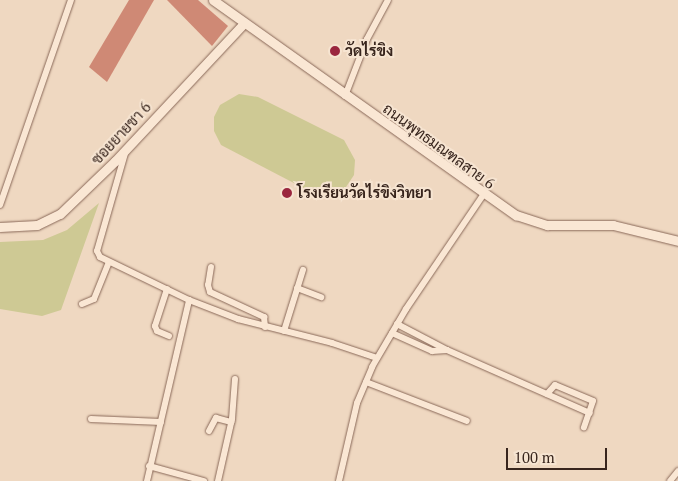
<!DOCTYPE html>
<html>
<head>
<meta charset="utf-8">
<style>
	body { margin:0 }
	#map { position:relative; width:678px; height:481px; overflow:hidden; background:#efd8c1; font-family:"PT Serif",Sarabun,serif }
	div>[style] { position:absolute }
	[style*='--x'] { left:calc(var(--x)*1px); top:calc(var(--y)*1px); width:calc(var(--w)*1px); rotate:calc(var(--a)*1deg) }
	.green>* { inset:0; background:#cec994 }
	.building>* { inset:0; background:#cf8975 }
	.roads { filter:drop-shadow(0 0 1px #896858) drop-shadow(0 0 1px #896858) }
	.street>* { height:6px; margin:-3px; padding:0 3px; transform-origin:3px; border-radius:3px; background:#fae7d4 }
	.secondary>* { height:9px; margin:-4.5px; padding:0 4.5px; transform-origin:4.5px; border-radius:4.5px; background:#fae7d4 }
	.dots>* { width:14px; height:14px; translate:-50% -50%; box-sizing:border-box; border:2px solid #f6e4d1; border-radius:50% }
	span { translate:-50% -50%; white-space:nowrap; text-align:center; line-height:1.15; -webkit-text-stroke:4px #f6e4d1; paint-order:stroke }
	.poi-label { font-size:15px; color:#38251d; font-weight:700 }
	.left { translate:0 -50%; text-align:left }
	.street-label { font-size:15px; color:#38251d }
	.scale { position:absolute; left:506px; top:448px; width:101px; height:22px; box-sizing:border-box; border:2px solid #38251d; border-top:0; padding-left:6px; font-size:15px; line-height:18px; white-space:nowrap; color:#38251d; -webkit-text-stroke:4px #f6e4d1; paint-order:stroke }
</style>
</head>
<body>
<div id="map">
	<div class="green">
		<i style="clip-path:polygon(239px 94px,258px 97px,344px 140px,355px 160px,354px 175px,346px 187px,326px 195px,313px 193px,221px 145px,214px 131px,214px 117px,220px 105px)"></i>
		<i style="clip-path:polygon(99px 203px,61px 310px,42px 316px,0 309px,0 242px,43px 240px,67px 230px)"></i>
	</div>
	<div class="building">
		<i style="clip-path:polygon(129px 0,154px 0,107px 82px,89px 67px)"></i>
		<i style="clip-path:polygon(167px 0,198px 0,228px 26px,212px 46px)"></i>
	</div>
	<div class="roads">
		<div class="street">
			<i style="--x:345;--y:96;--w:61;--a:-68.9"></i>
			<i style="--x:367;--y:39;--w:44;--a:-61.7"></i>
			<i style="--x:126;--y:150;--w:105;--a:106"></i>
			<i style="--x:97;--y:251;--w:7;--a:63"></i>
			<i style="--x:100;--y:257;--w:99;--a:25.8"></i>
			<i style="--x:189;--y:300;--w:53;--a:21.2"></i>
			<i style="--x:238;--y:319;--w:97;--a:14.3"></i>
			<i style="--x:332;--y:343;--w:47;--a:18.4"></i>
			<i style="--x:0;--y:205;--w:217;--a:-70.9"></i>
			<i style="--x:211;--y:267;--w:18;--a:99"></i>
			<i style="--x:208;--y:285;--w:7;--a:74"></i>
			<i style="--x:210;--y:292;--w:60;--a:24.8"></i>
			<i style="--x:264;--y:317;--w:10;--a:84"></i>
			<i style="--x:297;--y:288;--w:26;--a:21"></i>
			<i style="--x:167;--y:289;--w:39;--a:108"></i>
			<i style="--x:155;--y:326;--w:5;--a:68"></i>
			<i style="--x:157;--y:331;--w:13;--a:23"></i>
			<i style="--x:82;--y:304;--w:13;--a:-23"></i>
			<i style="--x:94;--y:299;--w:40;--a:-68"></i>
			<i style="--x:397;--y:324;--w:56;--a:27.5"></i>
			<i style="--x:447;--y:350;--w:156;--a:23.8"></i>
			<i style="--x:284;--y:331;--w:64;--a:-72.7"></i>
			<i style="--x:392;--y:333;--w:44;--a:24.2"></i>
			<i style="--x:432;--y:351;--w:15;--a:-4"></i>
			<i style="--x:366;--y:382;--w:108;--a:21.1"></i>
			<i style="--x:547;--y:394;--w:12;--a:-48"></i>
			<i style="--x:555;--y:385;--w:41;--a:22.8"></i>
			<i style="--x:593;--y:401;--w:28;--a:109"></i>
			<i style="--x:91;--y:419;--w:70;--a:2.5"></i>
			<i style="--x:209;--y:431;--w:15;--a:-62"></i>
			<i style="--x:216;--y:418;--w:16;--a:15"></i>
			<i style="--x:149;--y:466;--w:57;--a:15.3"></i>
			<i style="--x:147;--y:481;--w:186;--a:-76.9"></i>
			<i style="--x:218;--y:481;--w:64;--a:-77.3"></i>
			<i style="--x:232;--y:419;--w:40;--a:-85.7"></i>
			<i style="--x:339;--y:481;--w:80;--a:-77"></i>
			<i style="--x:357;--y:403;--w:39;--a:-67"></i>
			<i style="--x:372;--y:367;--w:67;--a:-59.6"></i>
			<i style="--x:406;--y:309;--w:139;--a:-55.9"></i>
			<i style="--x:670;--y:481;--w:13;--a:-51"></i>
		</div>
		<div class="secondary">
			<i style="--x:213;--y:0;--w:372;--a:35.4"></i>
			<i style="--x:516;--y:215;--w:33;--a:18"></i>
			<i style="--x:547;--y:225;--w:66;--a:0"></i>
			<i style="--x:613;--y:225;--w:67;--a:13.8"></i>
			<i style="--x:0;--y:227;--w:37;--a:-3"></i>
			<i style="--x:37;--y:225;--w:25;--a:-26"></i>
			<i style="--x:60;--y:214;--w:76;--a:-43.9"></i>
			<i style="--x:115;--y:161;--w:189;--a:-46.9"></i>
		</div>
	</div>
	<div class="dots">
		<i style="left:335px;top:51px;background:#9a263e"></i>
		<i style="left:287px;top:193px;background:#9a263e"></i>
	</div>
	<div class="poi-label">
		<span class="left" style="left:345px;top:51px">วัดไร่ขิง</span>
		<span class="left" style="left:297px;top:193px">โรงเรียนวัดไร่ขิงวิทยา</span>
	</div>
	<div class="street-label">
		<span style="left:121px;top:133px;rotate:-47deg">ซอยยายชา 6</span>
		<span style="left:439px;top:146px;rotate:36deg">ถนนพุทธมณฑลสาย 6</span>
	</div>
	<div class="scale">100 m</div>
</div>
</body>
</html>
